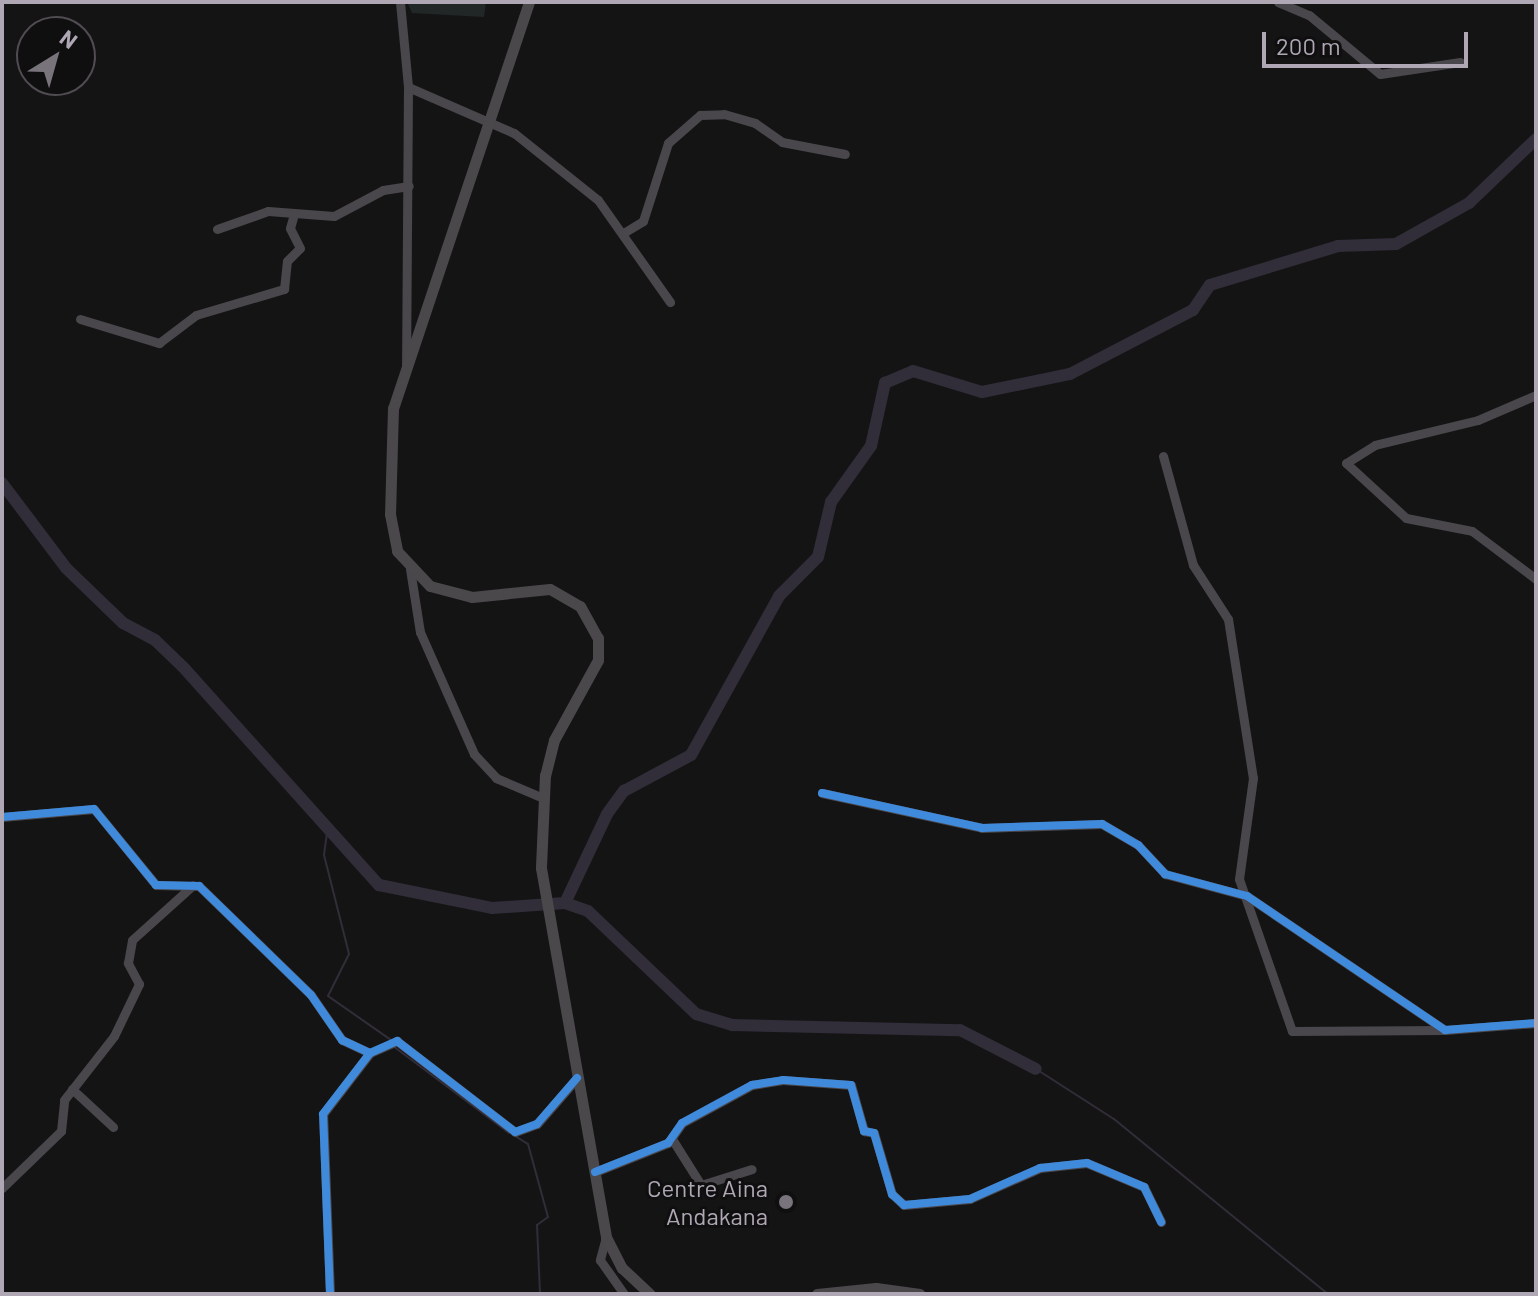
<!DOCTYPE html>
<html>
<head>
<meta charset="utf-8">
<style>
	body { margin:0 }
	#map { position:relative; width:1538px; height:1296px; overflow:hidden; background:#151415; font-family:Barlow,sans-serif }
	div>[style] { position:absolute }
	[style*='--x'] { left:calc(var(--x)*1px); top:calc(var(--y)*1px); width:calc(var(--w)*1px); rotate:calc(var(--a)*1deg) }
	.green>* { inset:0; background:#212727 }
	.stream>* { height:2px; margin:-1px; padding:0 1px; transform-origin:1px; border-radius:1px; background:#312d39 }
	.river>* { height:12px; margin:-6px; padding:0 6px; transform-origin:6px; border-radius:6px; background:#312d39 }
	.minor>* { height:9px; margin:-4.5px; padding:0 4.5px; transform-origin:4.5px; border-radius:4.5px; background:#49474b }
	.major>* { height:11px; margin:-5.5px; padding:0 5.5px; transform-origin:5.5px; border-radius:5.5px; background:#4b484c }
	.cycleway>* { height:8px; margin:-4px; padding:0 4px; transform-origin:4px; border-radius:4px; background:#408adc }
	.dots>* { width:22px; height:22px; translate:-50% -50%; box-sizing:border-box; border:4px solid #100f10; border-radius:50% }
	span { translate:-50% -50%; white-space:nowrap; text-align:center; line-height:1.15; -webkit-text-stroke:6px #100f10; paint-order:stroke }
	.poi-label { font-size:24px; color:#afa7b4 }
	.right { translate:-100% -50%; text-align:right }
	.frame { position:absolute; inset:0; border:4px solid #afa7b4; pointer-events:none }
	.north { position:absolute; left:16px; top:16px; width:80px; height:80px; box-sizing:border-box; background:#100f10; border:2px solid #504c52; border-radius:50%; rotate:37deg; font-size:22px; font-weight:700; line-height:32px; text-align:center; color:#afa7b4 }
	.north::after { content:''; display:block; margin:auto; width:28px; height:36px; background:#79747c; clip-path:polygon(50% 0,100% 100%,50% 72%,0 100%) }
	.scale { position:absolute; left:1262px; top:32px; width:206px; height:36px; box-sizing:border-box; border:4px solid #afa7b4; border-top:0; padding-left:10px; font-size:24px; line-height:28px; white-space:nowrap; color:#afa7b4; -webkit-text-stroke:6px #100f10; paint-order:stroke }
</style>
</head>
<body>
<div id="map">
	<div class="green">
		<i style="clip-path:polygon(407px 2px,486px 2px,484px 17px,412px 13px)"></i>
	</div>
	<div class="stream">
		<i style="--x:327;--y:833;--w:22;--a:98"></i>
		<i style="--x:324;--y:855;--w:102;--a:75.8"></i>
		<i style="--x:349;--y:954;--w:47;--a:116.6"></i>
		<i style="--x:328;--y:996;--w:77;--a:34.9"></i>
		<i style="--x:393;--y:1046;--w:145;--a:36.9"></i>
		<i style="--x:1036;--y:1069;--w:93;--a:32.7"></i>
		<i style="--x:1114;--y:1119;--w:276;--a:39.3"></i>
		<i style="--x:515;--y:1136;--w:15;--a:32"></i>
		<i style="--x:528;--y:1144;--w:76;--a:74.7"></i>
		<i style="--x:548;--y:1217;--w:14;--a:144"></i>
		<i style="--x:537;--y:1225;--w:69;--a:87.5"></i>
	</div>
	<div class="river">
		<i style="--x:2;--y:483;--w:106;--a:53"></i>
		<i style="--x:66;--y:568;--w:79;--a:44"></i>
		<i style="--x:123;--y:623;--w:36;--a:28"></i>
		<i style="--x:155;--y:640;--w:40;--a:44"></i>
		<i style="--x:184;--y:668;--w:292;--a:48.1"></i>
		<i style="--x:379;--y:885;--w:115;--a:11.5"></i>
		<i style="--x:492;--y:908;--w:73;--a:-3.9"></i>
		<i style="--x:565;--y:903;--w:24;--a:19"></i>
		<i style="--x:588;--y:911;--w:149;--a:43.6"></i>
		<i style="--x:696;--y:1014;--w:38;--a:17"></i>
		<i style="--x:732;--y:1025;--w:228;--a:1.3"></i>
		<i style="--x:960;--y:1030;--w:85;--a:27.2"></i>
		<i style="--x:565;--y:903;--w:98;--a:-64.7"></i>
		<i style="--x:607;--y:814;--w:29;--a:-54"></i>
		<i style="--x:624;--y:791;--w:76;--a:-28.2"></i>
		<i style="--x:691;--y:755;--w:182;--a:-61"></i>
		<i style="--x:779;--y:596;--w:55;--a:-45"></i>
		<i style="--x:818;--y:557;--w:57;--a:-76.7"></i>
		<i style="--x:831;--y:502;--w:69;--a:-54.5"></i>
		<i style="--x:871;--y:446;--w:65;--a:-77.5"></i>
		<i style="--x:885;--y:383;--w:30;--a:-23"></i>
		<i style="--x:913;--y:371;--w:72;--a:16.9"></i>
		<i style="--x:982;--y:392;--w:90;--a:-11.6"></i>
		<i style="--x:1070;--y:374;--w:139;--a:-27.5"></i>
		<i style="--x:1193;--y:310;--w:30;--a:-56"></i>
		<i style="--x:1210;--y:285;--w:134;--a:-16.9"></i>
		<i style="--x:1338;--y:246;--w:58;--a:-2"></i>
		<i style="--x:1396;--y:244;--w:84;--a:-29.3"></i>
		<i style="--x:1469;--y:203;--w:93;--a:-43.7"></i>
	</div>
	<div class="minor">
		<i style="--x:400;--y:2;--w:85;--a:84.6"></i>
		<i style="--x:408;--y:87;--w:279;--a:90.4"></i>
		<i style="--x:1278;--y:2;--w:34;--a:23"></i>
		<i style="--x:1309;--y:15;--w:92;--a:39.7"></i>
		<i style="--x:1380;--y:74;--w:81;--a:-8.5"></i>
		<i style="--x:408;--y:87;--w:116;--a:23.5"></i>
		<i style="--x:514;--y:133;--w:107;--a:38.6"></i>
		<i style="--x:598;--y:200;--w:125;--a:54.8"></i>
		<i style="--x:217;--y:229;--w:54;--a:-19.4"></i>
		<i style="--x:268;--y:211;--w:66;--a:4.3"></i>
		<i style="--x:334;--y:216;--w:55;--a:-28"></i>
		<i style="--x:383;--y:190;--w:26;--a:-9"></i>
		<i style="--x:625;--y:232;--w:21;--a:-31"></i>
		<i style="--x:643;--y:221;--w:82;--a:-72.2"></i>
		<i style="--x:668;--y:143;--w:43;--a:-41.2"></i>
		<i style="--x:700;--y:115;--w:24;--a:-2"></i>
		<i style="--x:724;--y:114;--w:32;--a:16"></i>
		<i style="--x:755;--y:123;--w:33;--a:35"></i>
		<i style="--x:782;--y:142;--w:64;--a:10.8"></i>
		<i style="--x:80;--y:319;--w:83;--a:16.9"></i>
		<i style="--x:159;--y:343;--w:46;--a:-37.1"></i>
		<i style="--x:196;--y:315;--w:92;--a:-16.5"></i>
		<i style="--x:284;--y:289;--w:28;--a:-84"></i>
		<i style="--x:287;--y:261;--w:18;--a:-45"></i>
		<i style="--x:300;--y:248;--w:22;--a:-117"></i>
		<i style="--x:290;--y:228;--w:15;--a:-74"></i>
		<i style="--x:1536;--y:395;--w:63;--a:156.7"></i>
		<i style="--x:1478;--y:420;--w:106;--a:166.4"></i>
		<i style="--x:1375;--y:445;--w:34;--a:148"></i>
		<i style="--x:1346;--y:463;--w:81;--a:42.5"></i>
		<i style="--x:1406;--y:518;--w:67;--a:11.1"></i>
		<i style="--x:1472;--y:531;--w:80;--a:36.9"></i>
		<i style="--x:1163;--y:456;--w:113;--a:74.6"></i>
		<i style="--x:1193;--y:565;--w:64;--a:57.1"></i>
		<i style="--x:1228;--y:619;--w:161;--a:81.1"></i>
		<i style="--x:1253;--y:778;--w:102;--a:97.9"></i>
		<i style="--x:1239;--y:879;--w:161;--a:70.8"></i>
		<i style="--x:1292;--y:1031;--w:153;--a:-0.4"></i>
		<i style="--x:410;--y:569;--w:64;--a:81"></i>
		<i style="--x:420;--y:632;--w:133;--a:66.1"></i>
		<i style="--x:474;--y:754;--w:33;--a:47"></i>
		<i style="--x:496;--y:778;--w:49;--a:22.9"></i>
		<i style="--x:822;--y:793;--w:164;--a:12.3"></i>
		<i style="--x:982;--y:828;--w:120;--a:-1.9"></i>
		<i style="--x:1102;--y:824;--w:42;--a:30.3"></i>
		<i style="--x:1138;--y:845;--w:40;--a:47"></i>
		<i style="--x:1165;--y:874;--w:85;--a:15"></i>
		<i style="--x:1247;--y:896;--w:239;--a:34.1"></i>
		<i style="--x:1445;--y:1030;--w:91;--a:-4.4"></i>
		<i style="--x:2;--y:817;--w:92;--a:-5"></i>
		<i style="--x:94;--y:809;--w:98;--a:50.8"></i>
		<i style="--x:156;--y:885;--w:43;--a:1.3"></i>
		<i style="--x:199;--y:886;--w:156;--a:44.2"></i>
		<i style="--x:311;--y:995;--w:55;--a:55.4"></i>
		<i style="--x:342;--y:1040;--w:31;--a:25"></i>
		<i style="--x:72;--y:1089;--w:56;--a:42.8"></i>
		<i style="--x:672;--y:1139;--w:54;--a:57.8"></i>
		<i style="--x:701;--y:1185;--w:53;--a:-17.4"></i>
		<i style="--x:595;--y:1172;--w:79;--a:-21.7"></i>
		<i style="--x:668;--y:1143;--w:24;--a:-55"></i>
		<i style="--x:682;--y:1123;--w:80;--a:-28.5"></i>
		<i style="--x:752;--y:1085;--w:31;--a:-9"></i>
		<i style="--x:783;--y:1080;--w:68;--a:4.2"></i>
		<i style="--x:851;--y:1085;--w:48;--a:74.2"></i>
		<i style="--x:864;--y:1131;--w:10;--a:11"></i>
		<i style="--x:874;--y:1133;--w:64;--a:73.6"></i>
		<i style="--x:892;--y:1194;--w:16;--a:43"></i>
		<i style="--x:904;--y:1205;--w:66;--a:-5.2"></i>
		<i style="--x:970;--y:1199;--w:77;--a:-23.9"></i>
		<i style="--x:1040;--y:1168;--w:47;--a:-6.1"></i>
		<i style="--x:1087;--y:1163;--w:62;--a:22.8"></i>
		<i style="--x:1144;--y:1187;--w:39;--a:64"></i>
		<i style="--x:2;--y:1188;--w:82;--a:-44"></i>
		<i style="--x:61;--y:1131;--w:31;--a:-84"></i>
		<i style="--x:64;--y:1100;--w:81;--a:-52"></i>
		<i style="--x:114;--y:1036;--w:58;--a:-64.3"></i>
		<i style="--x:139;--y:984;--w:24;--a:-118"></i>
		<i style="--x:128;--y:963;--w:23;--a:-80"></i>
		<i style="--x:132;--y:940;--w:82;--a:-42"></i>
		<i style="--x:606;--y:1237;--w:24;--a:105"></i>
		<i style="--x:600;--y:1260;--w:42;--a:54.8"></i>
		<i style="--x:330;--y:1294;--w:180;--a:-92.2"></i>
		<i style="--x:323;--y:1114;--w:77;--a:-52.4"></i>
		<i style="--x:370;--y:1053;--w:30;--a:-24"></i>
		<i style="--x:397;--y:1041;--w:149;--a:37.6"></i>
		<i style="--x:515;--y:1132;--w:23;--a:-20"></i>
		<i style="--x:537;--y:1124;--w:61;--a:-49"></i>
	</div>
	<div class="major">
		<i style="--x:529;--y:2;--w:428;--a:108.5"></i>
		<i style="--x:393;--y:408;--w:106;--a:91.6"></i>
		<i style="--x:390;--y:514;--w:38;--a:79"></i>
		<i style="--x:397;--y:551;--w:48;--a:46.7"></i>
		<i style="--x:430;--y:586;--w:43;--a:14.7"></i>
		<i style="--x:472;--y:597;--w:78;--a:-5.9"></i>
		<i style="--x:550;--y:589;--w:34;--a:30"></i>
		<i style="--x:580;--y:606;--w:37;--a:61"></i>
		<i style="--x:598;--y:638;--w:22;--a:90"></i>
		<i style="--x:598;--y:660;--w:91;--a:118.8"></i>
		<i style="--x:554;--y:740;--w:36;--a:104"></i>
		<i style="--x:545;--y:775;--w:93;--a:92.5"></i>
		<i style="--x:541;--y:868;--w:375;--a:80"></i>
		<i style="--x:606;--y:1237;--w:35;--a:63"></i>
		<i style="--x:622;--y:1268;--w:38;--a:43"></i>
		<i style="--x:817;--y:1294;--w:59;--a:-5.8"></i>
		<i style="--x:876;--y:1288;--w:44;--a:7.8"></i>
	</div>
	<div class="cycleway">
		<i style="--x:822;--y:793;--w:164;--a:12.3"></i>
		<i style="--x:982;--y:828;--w:120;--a:-1.9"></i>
		<i style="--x:1102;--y:824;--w:42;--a:30.3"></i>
		<i style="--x:1138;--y:845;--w:40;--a:47"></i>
		<i style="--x:1165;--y:874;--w:85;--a:15"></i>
		<i style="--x:1247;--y:896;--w:239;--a:34.1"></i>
		<i style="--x:1445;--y:1030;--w:91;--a:-4.4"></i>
		<i style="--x:2;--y:817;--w:92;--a:-5"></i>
		<i style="--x:94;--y:809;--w:98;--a:50.8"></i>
		<i style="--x:156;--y:885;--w:43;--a:1.3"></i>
		<i style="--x:199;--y:886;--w:156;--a:44.2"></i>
		<i style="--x:311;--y:995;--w:55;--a:55.4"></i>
		<i style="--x:342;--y:1040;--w:31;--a:25"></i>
		<i style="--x:595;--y:1172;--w:79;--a:-21.7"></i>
		<i style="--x:668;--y:1143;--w:24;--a:-55"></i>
		<i style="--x:682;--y:1123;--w:80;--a:-28.5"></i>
		<i style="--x:752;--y:1085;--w:31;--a:-9"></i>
		<i style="--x:783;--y:1080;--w:68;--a:4.2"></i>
		<i style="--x:851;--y:1085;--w:48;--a:74.2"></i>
		<i style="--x:864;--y:1131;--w:10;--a:11"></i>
		<i style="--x:874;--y:1133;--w:64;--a:73.6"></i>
		<i style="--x:892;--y:1194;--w:16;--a:43"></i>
		<i style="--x:904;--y:1205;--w:66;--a:-5.2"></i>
		<i style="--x:970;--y:1199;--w:77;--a:-23.9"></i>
		<i style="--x:1040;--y:1168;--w:47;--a:-6.1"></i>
		<i style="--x:1087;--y:1163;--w:62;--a:22.8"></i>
		<i style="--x:1144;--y:1187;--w:39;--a:64"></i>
		<i style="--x:330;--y:1294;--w:180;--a:-92.2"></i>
		<i style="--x:323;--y:1114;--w:77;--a:-52.4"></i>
		<i style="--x:370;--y:1053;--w:30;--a:-24"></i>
		<i style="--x:397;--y:1041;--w:149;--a:37.6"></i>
		<i style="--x:515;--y:1132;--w:23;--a:-20"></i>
		<i style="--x:537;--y:1124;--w:61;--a:-49"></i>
	</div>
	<div class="dots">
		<i style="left:786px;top:1202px;background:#79747c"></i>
	</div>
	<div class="poi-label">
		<span class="right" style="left:768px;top:1202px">Centre Aina<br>Andakana</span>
	</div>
	<div class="frame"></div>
	<div class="north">N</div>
	<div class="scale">200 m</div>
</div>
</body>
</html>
